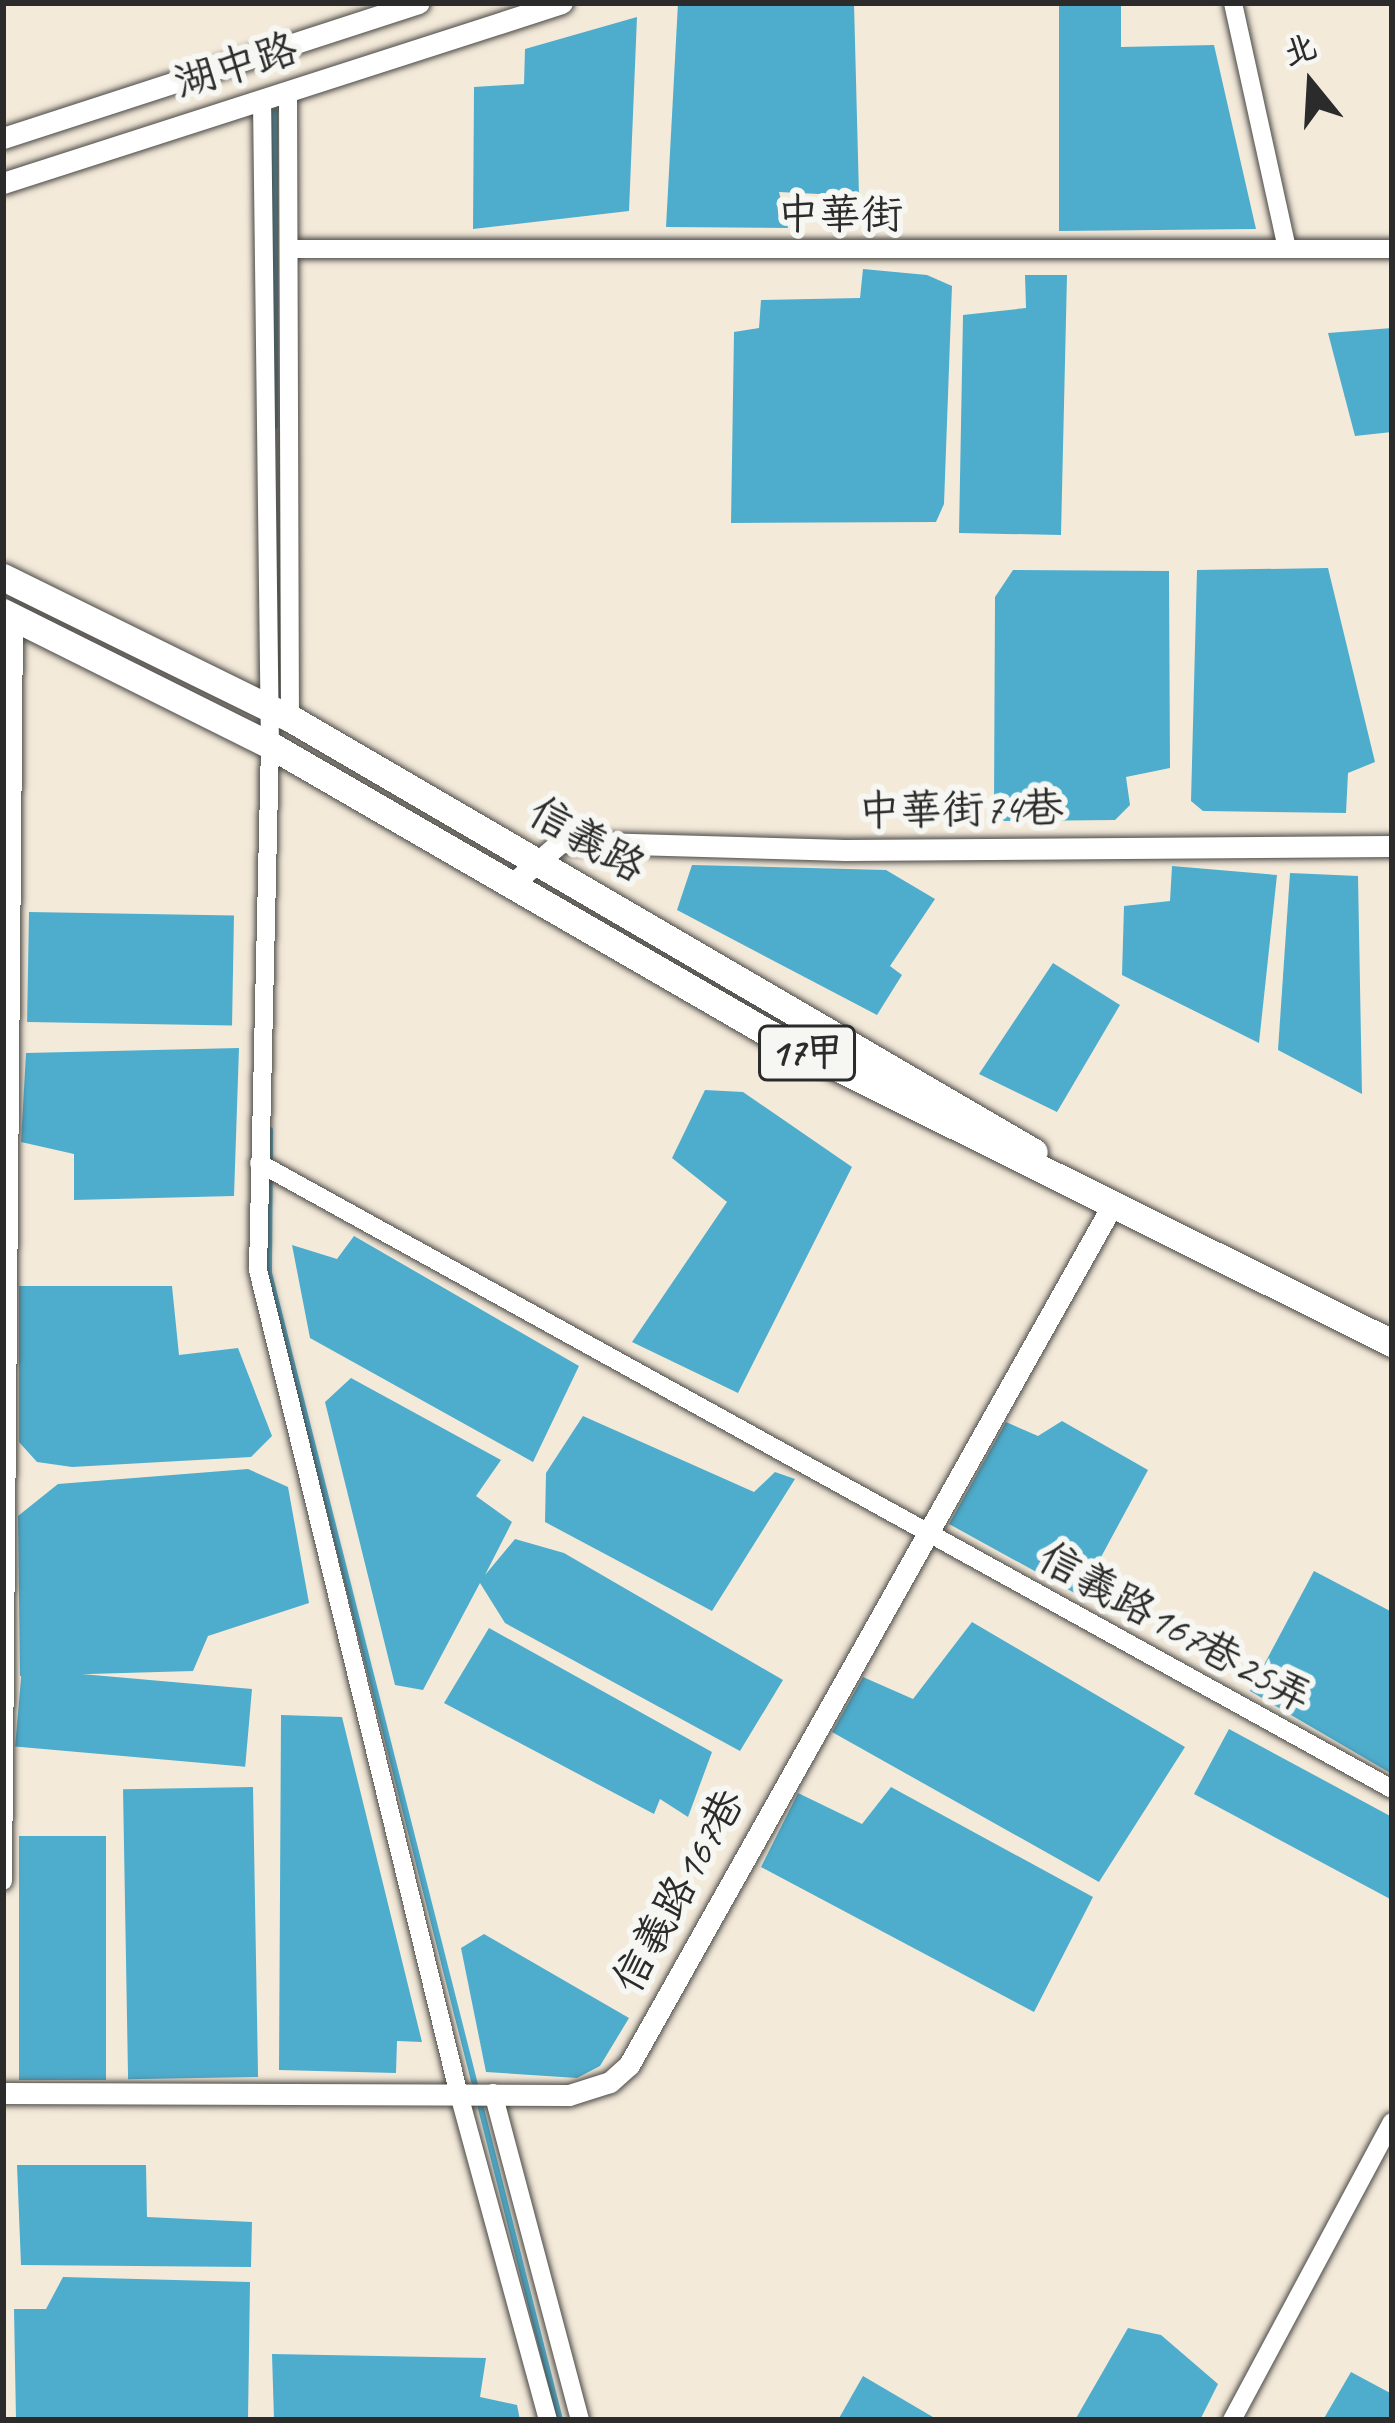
<!DOCTYPE html>
<html>
<head>
<meta charset="utf-8">
<style>
	body { margin:0 }
	#map { position:relative; width:1395px; height:2423px; overflow:hidden; background:#f4eada; font-family:Caveat,"LXGW WenKai TC",sans-serif }
	div>[style] { position:absolute }
	[style*='--x'] { left:calc(var(--x)*1px); top:calc(var(--y)*1px); width:calc(var(--w)*1px); rotate:calc(var(--a)*1deg) }
	.water>* { inset:0; background:#4eadcd; transform-origin:0 0 }
	.stream>* { height:6px; margin:-3px; padding:0 3px; transform-origin:3px; border-radius:3px; background:#4eadcd }
	.roads { filter:drop-shadow(0 0 3px #494845) drop-shadow(0 0 3px #494845) }
	.minor>* { height:18px; margin:-9px; padding:0 9px; transform-origin:9px; border-radius:9px; background:#fff }
	.tertiary>* { height:21px; margin:-10.5px; padding:0 10.5px; transform-origin:10.5px; border-radius:10.5px; background:#fff }
	.primary>* { height:27px; margin:-13.5px; padding:0 13.5px; transform-origin:13.5px; border-radius:13.5px; background:#fff }
	span { translate:-50% -50%; white-space:nowrap; text-align:center; line-height:1.15; -webkit-text-stroke:12px #f6f6f2; paint-order:stroke }
	.shield-label span { padding:3px 9px; background:#f6f6f2; border:3px solid; border-radius:9px; -webkit-text-stroke-width:0 }
	.shield-label { font-size:39px; color:#2b2b2b; font-weight:700 }
	.street-label { font-size:42px; color:#2b2b2b }
	.frame { position:absolute; inset:0; border:6px solid #2b2b2b; pointer-events:none }
	.north { position:absolute; left:1251px; top:24px; width:120px; height:120px; -webkit-text-stroke:9px #f6f6f2; paint-order:stroke; rotate:342deg; font-size:33px; font-weight:700; line-height:48px; text-align:center; color:#2b2b2b }
	.north::after { content:''; display:block; margin:auto; width:42px; height:54px; background:#2b2b2b; clip-path:polygon(50% 0,100% 100%,50% 72%,0 100%) }
</style>
</head>
<body>
<div id="map">
	<div class="water">
		<i style="clip-path:polygon(678px 3px,854px 3px,859px 196px,779px 192px,788px 228px,666px 227px)"></i>
		<i style="clip-path:polygon(1059px 3px,1121px 3px,1121px 47px,1214px 45px,1256px 229px,1059px 231px)"></i>
		<i style="clip-path:polygon(637px 17px,629px 211px,473px 229px,474px 87px,524px 84px,525px 49px)"></i>
		<i style="clip-path:polygon(863px 269px,927px 275px,952px 286px,944px 504px,936px 522px,731px 523px,734px 332px,759px 328px,761px 300px,860px 298px)"></i>
		<i style="clip-path:polygon(1025px 275px,1067px 275px,1061px 535px,959px 533px,963px 315px,1026px 308px)"></i>
		<i style="clip-path:polygon(1392px 328px,1392px 432px,1355px 436px,1328px 333px)"></i>
		<i style="clip-path:polygon(1328px 568px,1375px 762px,1348px 773px,1346px 813px,1203px 811px,1191px 801px,1197px 570px)"></i>
		<i style="clip-path:polygon(1013px 570px,1169px 571px,1170px 768px,1126px 777px,1130px 805px,1115px 820px,1004px 821px,994px 806px,995px 597px)"></i>
		<i style="clip-path:polygon(692px 865px,886px 870px,935px 899px,890px 966px,902px 975px,877px 1015px,677px 910px)"></i>
		<i style="clip-path:polygon(1172px 866px,1277px 875px,1259px 1043px,1122px 975px,1124px 906px,1170px 901px)"></i>
		<i style="clip-path:polygon(1290px 873px,1358px 876px,1362px 1094px,1278px 1050px)"></i>
		<i style="left:29px;top:912px;width:205px;height:110px;rotate:1deg"></i>
		<i style="clip-path:polygon(1053px 963px,1120px 1005px,1057px 1112px,979px 1074px)"></i>
		<i style="clip-path:polygon(239px 1048px,234px 1196px,74px 1200px,74px 1154px,21px 1142px,26px 1053px)"></i>
		<i style="clip-path:polygon(705px 1090px,743px 1092px,852px 1167px,738px 1393px,632px 1342px,727px 1202px,672px 1158px)"></i>
		<i style="clip-path:polygon(354px 1236px,579px 1366px,533px 1462px,310px 1338px,292px 1245px,337px 1259px)"></i>
		<i style="clip-path:polygon(19px 1286px,172px 1286px,179px 1355px,238px 1348px,272px 1436px,251px 1457px,72px 1467px,37px 1462px,19px 1442px)"></i>
		<i style="clip-path:polygon(351px 1378px,501px 1460px,476px 1496px,512px 1522px,485px 1575px,515px 1539px,564px 1553px,783px 1680px,740px 1751px,505px 1623px,480px 1583px,423px 1690px,395px 1685px,325px 1402px)"></i>
		<i style="clip-path:polygon(583px 1416px,754px 1492px,775px 1472px,795px 1479px,712px 1611px,545px 1522px,546px 1473px)"></i>
		<i style="clip-path:polygon(1062px 1421px,1148px 1470px,1080px 1596px,949px 1524px,1006px 1422px,1038px 1436px)"></i>
		<i style="clip-path:polygon(248px 1469px,288px 1487px,309px 1603px,208px 1636px,193px 1671px,20px 1676px,18px 1516px,58px 1484px)"></i>
		<i style="clip-path:polygon(1314px 1571px,1392px 1612px,1392px 1774px,1250px 1691px)"></i>
		<i style="clip-path:polygon(972px 1622px,1185px 1747px,1099px 1882px,832px 1732px,863px 1677px,913px 1699px)"></i>
		<i style="clip-path:polygon(489px 1628px,712px 1752px,688px 1817px,660px 1799px,654px 1814px,444px 1703px)"></i>
		<i style="left:252px;top:1689px;width:78px;height:231px;rotate:95deg"></i>
		<i style="clip-path:polygon(281px 1715px,342px 1717px,422px 2042px,397px 2041px,396px 2073px,279px 2070px)"></i>
		<i style="clip-path:polygon(1229px 1729px,1392px 1817px,1392px 1900px,1194px 1794px)"></i>
		<i style="left:253px;top:1787px;width:290px;height:130px;rotate:89deg"></i>
		<i style="clip-path:polygon(891px 1787px,1093px 1897px,1034px 2012px,761px 1867px,798px 1793px,862px 1824px)"></i>
		<i style="left:19px;top:1836px;width:87px;height:244px"></i>
		<i style="clip-path:polygon(484px 1934px,629px 2018px,600px 2066px,577px 2078px,486px 2072px,461px 1948px)"></i>
		<i style="clip-path:polygon(17px 2165px,146px 2165px,147px 2217px,252px 2222px,251px 2267px,21px 2265px)"></i>
		<i style="clip-path:polygon(63px 2277px,250px 2282px,248px 2420px,16px 2420px,14px 2309px,46px 2309px)"></i>
		<i style="clip-path:polygon(1128px 2328px,1161px 2335px,1218px 2384px,1200px 2420px,1075px 2420px)"></i>
		<i style="clip-path:polygon(272px 2354px,486px 2358px,480px 2397px,517px 2405px,520px 2420px,274px 2420px)"></i>
		<i style="clip-path:polygon(1351px 2372px,1392px 2394px,1392px 2420px,1323px 2420px)"></i>
		<i style="clip-path:polygon(863px 2376px,938px 2420px,838px 2420px)"></i>
	</div>
	<div class="stream">
		<i style="--x:275;--y:426;--w:314;--a:-90"></i>
		<i style="--x:270;--y:1130;--w:143;--a:90.4"></i>
		<i style="--x:269;--y:1273;--w:1183;--a:75.76"></i>
	</div>
	<div class="roads">
		<div class="minor">
			<i style="--x:1233;--y:3;--w:251;--a:77.6"></i>
			<i style="--x:288;--y:92;--w:626;--a:89.82"></i>
			<i style="--x:262;--y:102;--w:643;--a:89.29"></i>
			<i style="--x:270;--y:745;--w:525;--a:91.31"></i>
			<i style="--x:258;--y:1270;--w:845;--a:76.31"></i>
			<i style="--x:458;--y:2091;--w:341;--a:74.7"></i>
			<i style="--x:289;--y:249;--w:1103;--a:0"></i>
			<i style="--x:259;--y:1163;--w:1294;--a:28.92"></i>
			<i style="--x:3;--y:1881;--w:1264;--a:-89.5"></i>
			<i style="--x:493;--y:2093;--w:338;--a:75.1"></i>
			<i style="--x:1232;--y:2420;--w:338;--a:-61.8"></i>
		</div>
		<div class="tertiary">
			<i style="--x:3;--y:138;--w:437;--a:-18"></i>
			<i style="--x:3;--y:183;--w:587;--a:-17.85"></i>
			<i style="--x:511;--y:885;--w:66;--a:-40.7"></i>
			<i style="--x:561;--y:842;--w:284;--a:1.6"></i>
			<i style="--x:845;--y:850;--w:547;--a:-0.42"></i>
			<i style="--x:3;--y:2093;--w:566;--a:0.2"></i>
			<i style="--x:569;--y:2095;--w:43;--a:-17.6"></i>
			<i style="--x:610;--y:2082;--w:25;--a:-42"></i>
			<i style="--x:629;--y:2065;--w:988;--a:-60.66"></i>
		</div>
		<div class="primary">
			<i style="--x:3;--y:577;--w:320;--a:26.2"></i>
			<i style="--x:290;--y:718;--w:861;--a:30.26"></i>
			<i style="--x:3;--y:612;--w:298;--a:26.5"></i>
			<i style="--x:270;--y:745;--w:575;--a:30.04"></i>
			<i style="--x:768;--y:1033;--w:697;--a:26.42"></i>
		</div>
	</div>
	<div class="shield-label">
		<span style="left:807px;top:1053px">17甲</span>
	</div>
	<div class="street-label">
		<span style="left:236px;top:66px;rotate:-17deg">湖中路</span>
		<span style="left:840px;top:215px">中華街</span>
		<span style="left:961px;top:810px;rotate:-1deg">中華街74巷</span>
		<span style="left:587px;top:840px;rotate:30deg">信義路</span>
		<span style="left:1175px;top:1628px;rotate:29deg">信義路167巷25弄</span>
		<span style="left:679px;top:1891px;rotate:-61deg">信義路167巷</span>
	</div>
	<div class="frame"></div>
	<div class="north">北</div>
</div>
</body>
</html>
